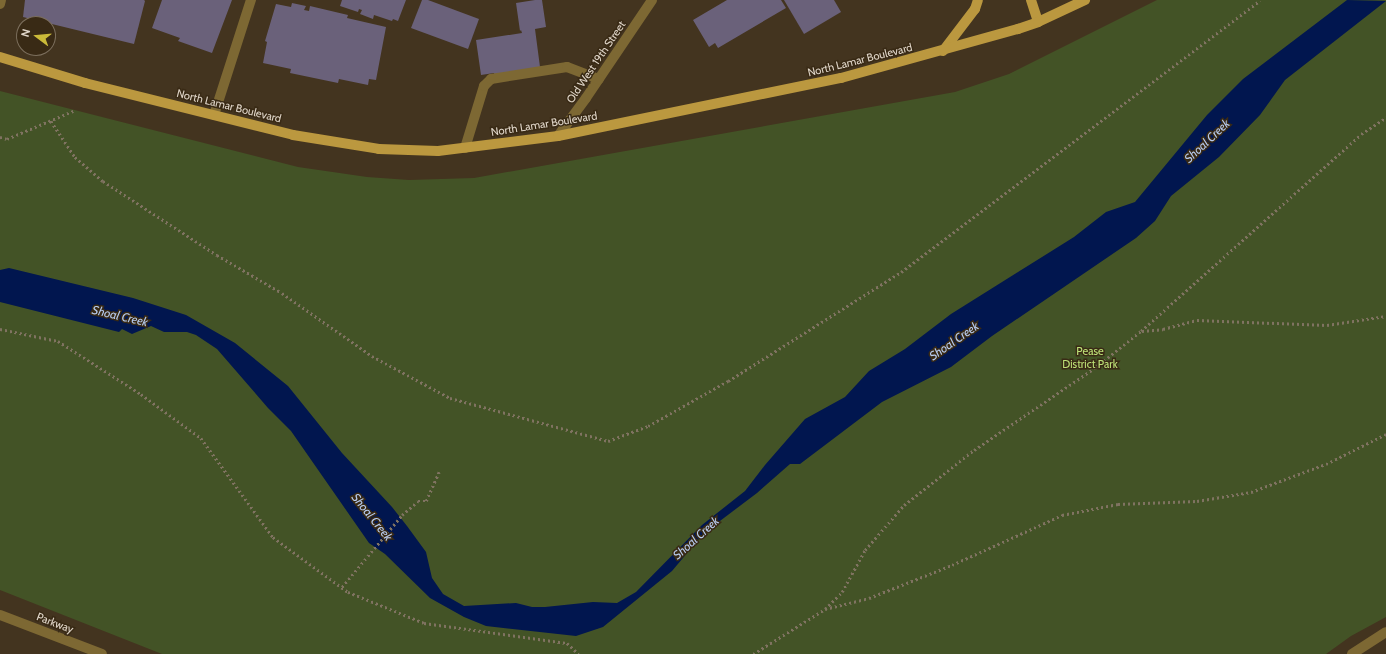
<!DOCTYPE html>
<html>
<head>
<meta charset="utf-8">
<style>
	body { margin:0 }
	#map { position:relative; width:1386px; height:654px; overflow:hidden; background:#43341f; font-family:Cabin,sans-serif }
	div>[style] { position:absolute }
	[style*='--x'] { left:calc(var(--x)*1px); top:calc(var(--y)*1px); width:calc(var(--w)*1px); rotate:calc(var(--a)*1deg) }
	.green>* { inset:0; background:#435326 }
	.water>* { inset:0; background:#01164f }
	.building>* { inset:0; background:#6a617a }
	.path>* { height:2.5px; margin-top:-1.25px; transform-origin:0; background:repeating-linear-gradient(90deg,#807361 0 2px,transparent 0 5px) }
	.minor>* { height:10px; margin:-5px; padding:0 5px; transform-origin:5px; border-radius:5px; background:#7d6833 }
	.major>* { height:10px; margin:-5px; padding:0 5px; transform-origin:5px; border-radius:5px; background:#bb983f }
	span { translate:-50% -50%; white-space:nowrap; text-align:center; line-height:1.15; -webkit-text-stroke:3px #392a15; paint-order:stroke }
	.street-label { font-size:11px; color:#e0d6c9 }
	.park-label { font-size:11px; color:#bde177 }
	.water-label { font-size:12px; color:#b8ccf0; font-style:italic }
	.north { position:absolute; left:16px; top:16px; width:40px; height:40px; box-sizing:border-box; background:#392a15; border:1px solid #7c6f5d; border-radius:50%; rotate:286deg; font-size:11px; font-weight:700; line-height:16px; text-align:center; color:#e0d6c9 }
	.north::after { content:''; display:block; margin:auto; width:14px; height:18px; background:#cbba39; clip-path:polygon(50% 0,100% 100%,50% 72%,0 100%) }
</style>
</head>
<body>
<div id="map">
	<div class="green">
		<i style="clip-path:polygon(1157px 0,1386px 0,1386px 617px,1351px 636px,1326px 654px,162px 654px,0 590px,0 91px,298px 167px,367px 177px,409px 180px,474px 178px,955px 92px,1009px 74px)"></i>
	</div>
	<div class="water">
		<i style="clip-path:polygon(1347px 0,1386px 1px,1285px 80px,1260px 115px,1219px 157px,1171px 196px,1155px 221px,1136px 238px,992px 336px,951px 367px,882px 402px,800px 464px,790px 464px,757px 493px,704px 533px,672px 571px,603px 627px,576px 636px,486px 626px,464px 617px,430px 598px,385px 554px,369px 543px,291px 431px,268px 408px,217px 349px,196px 335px,187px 332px,164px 332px,151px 326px,132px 334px,122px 329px,119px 332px,0 302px,0 270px,9px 268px,133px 298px,186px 315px,235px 343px,288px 386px,342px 453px,392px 507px,407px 526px,426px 552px,432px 578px,443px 594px,464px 606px,516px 603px,532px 607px,545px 607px,593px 602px,617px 603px,636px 592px,702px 525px,745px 491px,765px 465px,805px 419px,845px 397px,869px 371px,905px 349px,951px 314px,1074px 237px,1106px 212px,1135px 202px,1207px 115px,1243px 79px)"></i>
	</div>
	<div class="building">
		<i style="clip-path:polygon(25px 0,144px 0,145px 1px,134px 44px,23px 17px)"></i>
		<i style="clip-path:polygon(162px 0,232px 0,212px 53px,178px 41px,180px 38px,152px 28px)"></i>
		<i style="clip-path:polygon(342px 0,406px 0,398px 21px,393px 19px,392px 21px,374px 15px,373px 19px,360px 14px,362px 10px,359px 9px,358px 12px,340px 6px)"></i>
		<i style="clip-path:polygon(422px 0,428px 0,479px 19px,468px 49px,411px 28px)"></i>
		<i style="clip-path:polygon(535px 0,542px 0,546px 27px,535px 29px,540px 67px,495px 77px,494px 73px,481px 75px,476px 40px,522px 33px,521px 30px,520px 31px,516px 3px)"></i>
		<i style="clip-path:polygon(727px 0,781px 0,786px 8px,718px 48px,715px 43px,709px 47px,693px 20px)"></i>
		<i style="clip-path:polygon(784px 0,834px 0,841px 12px,804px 34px)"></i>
		<i style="clip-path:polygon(292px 3px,306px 6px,304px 10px,309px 11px,310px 6px,348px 15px,347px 18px,386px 27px,376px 80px,369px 79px,368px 85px,339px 79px,338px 83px,290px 73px,291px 69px,263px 63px,267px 42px,265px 41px,276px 4px,291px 7px)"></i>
	</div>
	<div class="path">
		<i style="--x:51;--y:121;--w:43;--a:56.3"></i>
		<i style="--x:75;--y:157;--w:37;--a:41"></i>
		<i style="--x:103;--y:181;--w:136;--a:33"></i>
		<i style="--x:217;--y:255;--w:75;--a:30.3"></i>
		<i style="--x:282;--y:293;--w:110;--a:35"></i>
		<i style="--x:372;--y:356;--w:89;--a:28.3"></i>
		<i style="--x:450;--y:398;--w:164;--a:15.2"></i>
		<i style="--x:608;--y:441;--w:43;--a:-20.6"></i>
		<i style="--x:648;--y:426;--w:92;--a:-29.4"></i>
		<i style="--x:728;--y:381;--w:204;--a:-32.2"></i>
		<i style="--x:901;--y:272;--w:450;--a:-37.1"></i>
		<i style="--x:0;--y:137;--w:7;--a:16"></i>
		<i style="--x:7;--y:139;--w:72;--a:-23"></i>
		<i style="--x:0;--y:329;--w:59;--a:11.7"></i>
		<i style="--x:58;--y:341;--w:98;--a:32.6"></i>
		<i style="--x:141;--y:394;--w:74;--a:36.3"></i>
		<i style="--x:201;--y:438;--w:122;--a:54"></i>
		<i style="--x:273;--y:537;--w:93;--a:36.3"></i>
		<i style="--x:348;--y:592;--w:82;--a:22.2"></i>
		<i style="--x:424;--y:623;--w:144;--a:8"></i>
		<i style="--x:567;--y:643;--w:16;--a:43"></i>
		<i style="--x:1142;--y:331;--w:21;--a:-5"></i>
		<i style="--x:1163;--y:329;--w:35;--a:-15"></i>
		<i style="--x:1197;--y:320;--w:130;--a:2.2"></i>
		<i style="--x:1327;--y:325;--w:60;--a:-8.7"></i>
		<i style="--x:342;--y:587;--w:94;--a:-50.2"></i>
		<i style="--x:402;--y:515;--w:21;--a:-41"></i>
		<i style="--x:418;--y:501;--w:8;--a:0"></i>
		<i style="--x:426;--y:501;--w:32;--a:-66"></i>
		<i style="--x:825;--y:609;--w:45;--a:-14"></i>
		<i style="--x:869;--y:598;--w:89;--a:-21.7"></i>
		<i style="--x:952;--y:565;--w:121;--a:-24.4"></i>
		<i style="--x:1062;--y:515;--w:57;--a:-11.1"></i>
		<i style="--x:1118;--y:504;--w:79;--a:-2.2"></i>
		<i style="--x:1197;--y:501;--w:55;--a:-9.5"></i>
		<i style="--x:1251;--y:492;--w:80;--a:-20.5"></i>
		<i style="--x:1326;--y:464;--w:67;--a:-26.6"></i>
		<i style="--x:753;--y:654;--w:85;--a:-32"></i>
		<i style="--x:825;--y:609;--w:24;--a:-45"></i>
		<i style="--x:842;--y:592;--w:48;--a:-61.3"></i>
		<i style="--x:865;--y:550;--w:60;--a:-49.1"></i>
		<i style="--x:904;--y:505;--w:89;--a:-38.2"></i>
		<i style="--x:974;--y:450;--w:148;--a:-34.2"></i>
		<i style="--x:1096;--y:367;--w:58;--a:-38.7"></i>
		<i style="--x:1141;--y:331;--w:295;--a:-41.8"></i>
		<i style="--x:1361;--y:134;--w:30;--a:-33"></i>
	</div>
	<div class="minor">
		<i style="--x:0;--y:4;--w:4;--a:-76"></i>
		<i style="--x:214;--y:115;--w:121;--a:-72.2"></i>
		<i style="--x:558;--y:136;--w:47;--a:-53.6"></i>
		<i style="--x:586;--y:98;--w:118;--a:-56"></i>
		<i style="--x:465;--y:148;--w:65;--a:-73"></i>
		<i style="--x:484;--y:86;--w:10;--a:-45"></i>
		<i style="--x:491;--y:79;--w:77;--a:-9"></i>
		<i style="--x:567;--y:67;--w:34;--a:21"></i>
		<i style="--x:0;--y:615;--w:109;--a:20.9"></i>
		<i style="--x:1352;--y:654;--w:40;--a:-32.9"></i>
	</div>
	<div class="major">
		<i style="--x:1031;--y:0;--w:23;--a:72"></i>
		<i style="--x:943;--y:51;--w:53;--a:-52.7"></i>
		<i style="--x:975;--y:9;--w:9;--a:-72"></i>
		<i style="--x:0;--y:57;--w:89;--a:17"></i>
		<i style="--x:85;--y:83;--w:214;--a:14"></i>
		<i style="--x:293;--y:135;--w:87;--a:9.2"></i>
		<i style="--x:379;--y:149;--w:59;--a:1.9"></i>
		<i style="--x:438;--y:151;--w:121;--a:-7.1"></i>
		<i style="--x:558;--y:136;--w:289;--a:-11.6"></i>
		<i style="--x:841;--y:78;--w:184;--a:-15.5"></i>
		<i style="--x:1018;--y:29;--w:21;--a:-19"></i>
		<i style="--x:1038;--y:22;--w:52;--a:-25.1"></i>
	</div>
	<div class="street-label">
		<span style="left:860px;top:60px;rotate:-14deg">North Lamar Boulevard</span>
		<span style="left:596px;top:62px;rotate:-56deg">Old West 19th Street</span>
		<span style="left:229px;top:106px;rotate:14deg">North Lamar Boulevard</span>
		<span style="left:544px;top:124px;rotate:-9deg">North Lamar Boulevard</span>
		<span style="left:55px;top:623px;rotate:21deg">Parkway</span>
	</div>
	<div class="park-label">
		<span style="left:1090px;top:358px">Pease<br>District Park</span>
	</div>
	<div class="water-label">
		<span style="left:1207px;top:141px;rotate:-43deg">Shoal Creek</span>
		<span style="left:120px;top:316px;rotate:13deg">Shoal Creek</span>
		<span style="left:954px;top:341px;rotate:-35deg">Shoal Creek</span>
		<span style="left:372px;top:517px;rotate:51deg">Shoal Creek</span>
		<span style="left:696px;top:538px;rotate:-42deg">Shoal Creek</span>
	</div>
	<div class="north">N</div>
</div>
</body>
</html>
